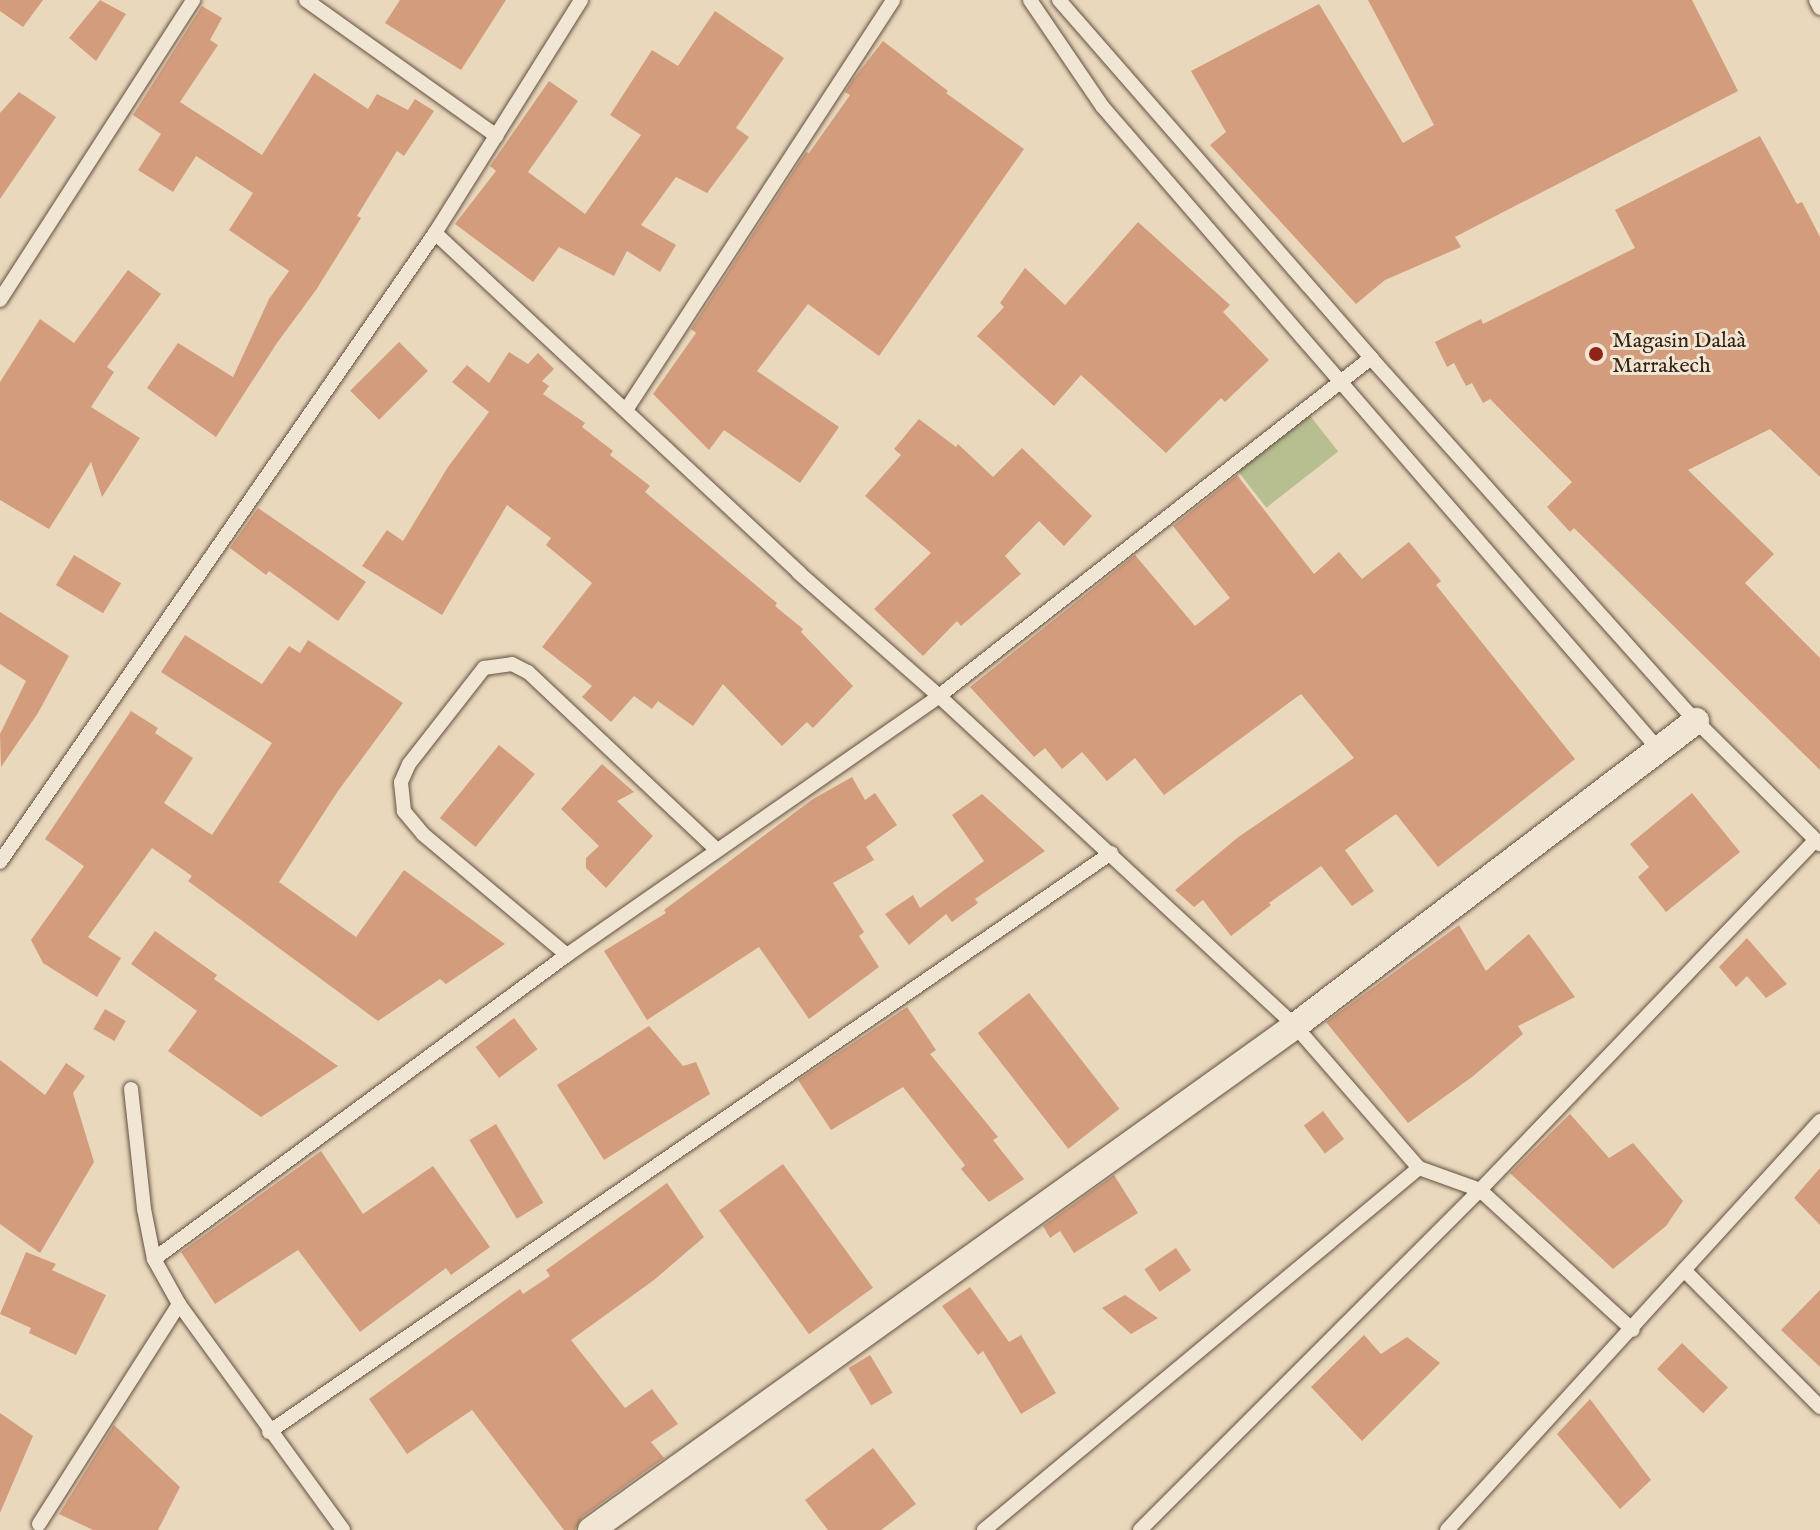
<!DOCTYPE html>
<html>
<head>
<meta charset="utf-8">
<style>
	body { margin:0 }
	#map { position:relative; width:1820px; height:1530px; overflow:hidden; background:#e9d8bc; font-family:"IM FELL English",serif }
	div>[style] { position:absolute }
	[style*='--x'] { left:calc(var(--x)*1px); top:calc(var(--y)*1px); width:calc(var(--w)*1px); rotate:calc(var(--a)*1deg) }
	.green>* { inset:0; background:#b7be90; transform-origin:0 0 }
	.building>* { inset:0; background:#d39d7d; transform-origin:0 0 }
	.roads { filter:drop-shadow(0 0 2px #635040) drop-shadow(0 0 2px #635040) }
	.lane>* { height:14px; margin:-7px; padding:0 7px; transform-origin:7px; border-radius:7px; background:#f1e6d3 }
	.street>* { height:26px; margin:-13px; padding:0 13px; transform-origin:13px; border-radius:13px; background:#f1e6d3 }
	.dots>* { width:22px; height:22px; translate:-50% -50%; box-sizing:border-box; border:4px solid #f1e6d3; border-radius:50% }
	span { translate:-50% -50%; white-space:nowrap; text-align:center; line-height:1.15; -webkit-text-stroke:6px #f1e6d3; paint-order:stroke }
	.poi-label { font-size:22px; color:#362316 }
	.left { translate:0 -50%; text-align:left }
</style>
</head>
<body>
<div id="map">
	<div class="green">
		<i style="left:1308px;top:413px;width:49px;height:91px;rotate:52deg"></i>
	</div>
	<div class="building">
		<i style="clip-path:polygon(0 0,43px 0,23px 27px,0 11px)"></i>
		<i style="clip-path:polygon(100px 0,126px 14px,96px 61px,69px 38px)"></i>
		<i style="clip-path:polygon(400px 0,506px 0,461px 70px,385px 23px)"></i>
		<i style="clip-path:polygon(1368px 0,1692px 0,1738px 91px,1455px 237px,1461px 247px,1385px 280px,1356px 304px,1210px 145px,1226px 132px,1191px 71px,1319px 4px,1403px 143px,1434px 125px)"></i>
		<i style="clip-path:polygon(202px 6px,222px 18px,210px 40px,218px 45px,180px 102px,262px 155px,314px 73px,368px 109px,377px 94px,408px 110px,415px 99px,434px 111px,404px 156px,397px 151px,357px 216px,361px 218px,316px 290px,277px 343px,216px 437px,147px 388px,178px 343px,233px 377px,269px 299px,289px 271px,229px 230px,253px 193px,196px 156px,173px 192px,138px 170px,161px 134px,133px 115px)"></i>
		<i style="clip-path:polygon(715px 11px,784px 58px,736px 128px,749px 137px,707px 193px,676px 177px,641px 225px,676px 245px,660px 272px,627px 251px,614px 276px,559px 247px,533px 282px,455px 224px,496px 171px,490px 166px,549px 81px,578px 101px,528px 172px,585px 214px,641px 135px,610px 115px,652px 50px,678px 66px)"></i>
		<i style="clip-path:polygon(883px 41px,948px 91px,946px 93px,1024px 149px,879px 356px,808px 304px,757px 371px,839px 427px,800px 483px,724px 430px,709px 450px,653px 394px,696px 333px,691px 329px,806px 152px,809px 153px,850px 95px,845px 92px,852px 81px)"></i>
		<i style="clip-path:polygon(19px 92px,56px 117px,0 199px,0 113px)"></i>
		<i style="clip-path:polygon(1760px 136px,1797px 204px,1802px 202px,1820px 237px,1820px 477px,1770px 429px,1688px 470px,1774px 554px,1745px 583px,1820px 658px,1820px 770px,1574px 528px,1570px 532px,1547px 507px,1572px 482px,1490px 399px,1483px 403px,1472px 383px,1466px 386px,1454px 363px,1447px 367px,1435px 342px,1481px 319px,1483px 324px,1635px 248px,1615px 210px)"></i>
		<i style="clip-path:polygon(1138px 222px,1230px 305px,1223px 312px,1269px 360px,1225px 402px,1221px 398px,1166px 453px,1081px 375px,1054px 406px,977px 336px,1004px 307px,1000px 303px,1025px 268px,1065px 305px)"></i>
		<i style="clip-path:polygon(128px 270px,161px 294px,107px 367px,114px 372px,91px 407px,140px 438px,102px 497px,91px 462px,49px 529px,0 500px,0 382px,40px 319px,74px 343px)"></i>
		<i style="left:399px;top:342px;width:41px;height:69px;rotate:45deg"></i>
		<i style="clip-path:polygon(509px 352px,528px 364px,538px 353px,554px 369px,542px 381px,549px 386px,543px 394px,585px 423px,582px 427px,613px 451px,610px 455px,650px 486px,645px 492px,777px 603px,775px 606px,803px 629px,801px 632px,853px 686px,813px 728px,807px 722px,782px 746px,723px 684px,693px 726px,658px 701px,652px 709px,634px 696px,611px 722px,582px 697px,592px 686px,542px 647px,592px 583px,546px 545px,551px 538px,507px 505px,442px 615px,362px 566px,387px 530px,403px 541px,448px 467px,489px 412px,452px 382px,467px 365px,489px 383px)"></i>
		<i style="clip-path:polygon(919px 419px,956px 447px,958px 444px,993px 477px,1022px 448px,1092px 516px,1064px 546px,1039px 521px,1005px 556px,1021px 574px,961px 626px,957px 621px,923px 656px,874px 609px,931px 553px,865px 496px,901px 455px,894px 449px)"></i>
		<i style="clip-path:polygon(1237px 475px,1314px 574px,1339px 552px,1362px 579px,1409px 542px,1441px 581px,1436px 585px,1575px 759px,1438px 867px,1396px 814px,1345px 850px,1374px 891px,1352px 906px,1321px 866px,1269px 903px,1271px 905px,1231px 936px,1203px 900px,1194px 907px,1175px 890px,1237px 838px,1354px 758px,1301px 694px,1164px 795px,1135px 758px,1107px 781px,1082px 752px,1062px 769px,1045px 748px,1034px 757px,970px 687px,1135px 555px,1195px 626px,1230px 598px,1173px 526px)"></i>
		<i style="clip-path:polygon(258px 508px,366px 582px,338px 621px,269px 571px,266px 575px,230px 548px)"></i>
		<i style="left:74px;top:555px;width:55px;height:35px;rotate:31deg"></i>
		<i style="clip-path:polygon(0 612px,69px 656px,38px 713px,1px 767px,0 734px,26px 681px,0 664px)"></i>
		<i style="clip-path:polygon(185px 635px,262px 684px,289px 646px,300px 653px,308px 640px,403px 703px,338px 791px,279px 882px,356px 937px,404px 870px,505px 944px,446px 984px,440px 979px,378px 1021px,188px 881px,192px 876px,152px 848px,88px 937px,121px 958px,97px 997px,43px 963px,31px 940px,84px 866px,45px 839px,131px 711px,158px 728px,155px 733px,193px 758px,164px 803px,212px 835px,272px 743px,161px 672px)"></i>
		<i style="left:499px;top:745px;width:46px;height:94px;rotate:39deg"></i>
		<i style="clip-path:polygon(602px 764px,634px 792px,617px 801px,653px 836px,606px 888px,586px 868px,586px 858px,599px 846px,561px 809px)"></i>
		<i style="clip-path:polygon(852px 777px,865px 800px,875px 793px,897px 825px,866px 847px,874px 860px,833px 883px,864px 932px,859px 936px,879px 967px,809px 1019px,759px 947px,647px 1020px,604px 951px,666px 913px,664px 910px,813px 799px)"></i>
		<i style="clip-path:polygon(1692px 793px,1740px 852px,1666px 912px,1638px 877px,1649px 867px,1630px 844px)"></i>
		<i style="clip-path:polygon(982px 794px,1045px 851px,975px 899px,978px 903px,952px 922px,946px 914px,909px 945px,885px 914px,913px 895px,920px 908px,984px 861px,952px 815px)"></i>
		<i style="clip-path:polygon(1459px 925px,1486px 971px,1529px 934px,1575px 997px,1518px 1026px,1523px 1034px,1472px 1077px,1408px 1123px,1326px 1022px)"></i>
		<i style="clip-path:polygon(155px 931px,217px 975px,214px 979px,338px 1066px,261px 1117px,168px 1051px,197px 1011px,131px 964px)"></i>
		<i style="clip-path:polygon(1747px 938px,1787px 984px,1766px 998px,1747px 976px,1736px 987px,1719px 967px)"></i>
		<i style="left:1029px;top:993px;width:147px;height:65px;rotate:52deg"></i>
		<i style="clip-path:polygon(907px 1007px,936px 1050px,930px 1054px,998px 1137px,993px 1140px,1024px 1179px,989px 1202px,961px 1169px,965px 1165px,903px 1087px,831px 1130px,798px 1080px)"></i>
		<i style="left:105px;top:1009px;width:24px;height:23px;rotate:30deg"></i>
		<i style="left:514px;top:1018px;width:39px;height:48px;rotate:53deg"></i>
		<i style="clip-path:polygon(649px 1026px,683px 1066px,696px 1062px,710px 1094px,604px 1160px,557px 1085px)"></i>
		<i style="clip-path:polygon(0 1060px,45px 1095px,66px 1063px,85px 1076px,73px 1093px,94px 1162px,40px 1253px,0 1224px)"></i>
		<i style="left:1323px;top:1111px;width:35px;height:24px;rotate:53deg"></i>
		<i style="clip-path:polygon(1570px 1114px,1609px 1158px,1633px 1143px,1683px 1201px,1666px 1226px,1613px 1269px,1510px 1173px)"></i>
		<i style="left:496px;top:1124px;width:92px;height:31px;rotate:59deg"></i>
		<i style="clip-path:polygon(321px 1151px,363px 1214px,433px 1166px,490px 1247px,451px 1275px,446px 1268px,360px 1332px,298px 1250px,215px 1304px,181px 1252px)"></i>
		<i style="left:783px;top:1164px;width:153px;height:79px;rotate:54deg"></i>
		<i style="clip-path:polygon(1820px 1168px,1820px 1225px,1794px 1198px)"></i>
		<i style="clip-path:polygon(1114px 1175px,1138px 1213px,1074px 1253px,1060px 1231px,1050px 1238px,1043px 1226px)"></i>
		<i style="clip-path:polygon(667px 1183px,704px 1237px,654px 1280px,571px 1340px,625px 1408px,652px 1389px,678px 1424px,651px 1442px,664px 1458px,582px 1517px,575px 1530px,564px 1530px,472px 1410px,407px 1454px,369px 1399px,520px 1289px,523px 1294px,550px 1276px,546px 1270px)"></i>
		<i style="left:1176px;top:1248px;width:27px;height:38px;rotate:56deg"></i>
		<i style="clip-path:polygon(26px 1252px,56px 1264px,52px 1270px,106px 1295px,76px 1355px,29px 1333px,31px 1328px,0 1314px)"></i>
		<i style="clip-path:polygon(970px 1287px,1009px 1342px,1021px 1335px,1056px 1393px,1021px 1414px,983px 1351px,978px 1355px,942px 1306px)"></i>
		<i style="clip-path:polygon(1820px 1290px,1820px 1367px,1781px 1330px)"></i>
		<i style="clip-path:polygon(1125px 1295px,1158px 1318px,1131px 1334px,1102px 1308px)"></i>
		<i style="clip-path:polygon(1364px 1335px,1381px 1354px,1407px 1337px,1440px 1363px,1362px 1441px,1311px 1387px)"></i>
		<i style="left:1682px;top:1343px;width:64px;height:36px;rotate:44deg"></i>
		<i style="left:870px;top:1355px;width:44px;height:25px;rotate:59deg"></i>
		<i style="clip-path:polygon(1590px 1399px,1651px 1480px,1620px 1509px,1557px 1434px)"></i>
		<i style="clip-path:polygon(0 1413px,33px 1436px,0 1513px)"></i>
		<i style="clip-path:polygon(114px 1425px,180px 1487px,158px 1530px,93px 1530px,59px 1514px)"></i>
		<i style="clip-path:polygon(873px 1448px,916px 1504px,881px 1530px,828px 1530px,805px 1500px)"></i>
	</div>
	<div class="roads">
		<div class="lane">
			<i style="--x:306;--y:0;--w:234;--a:35.5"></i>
			<i style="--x:1030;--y:0;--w:128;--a:55.8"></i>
			<i style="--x:1102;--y:106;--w:853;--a:49.14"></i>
			<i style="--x:1059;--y:0;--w:475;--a:48.9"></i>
			<i style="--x:1371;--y:358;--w:487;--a:48.2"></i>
			<i style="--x:1696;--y:721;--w:175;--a:44.8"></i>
			<i style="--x:1816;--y:0;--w:9;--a:63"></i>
			<i style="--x:435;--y:233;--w:498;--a:43"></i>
			<i style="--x:799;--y:573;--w:186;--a:41.3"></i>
			<i style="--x:939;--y:696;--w:485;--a:42.8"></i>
			<i style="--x:1295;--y:1026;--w:189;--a:48.9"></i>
			<i style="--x:1419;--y:1168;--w:65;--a:19.8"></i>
			<i style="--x:1480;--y:1190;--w:207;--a:42.5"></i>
			<i style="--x:0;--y:300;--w:357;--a:-57.2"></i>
			<i style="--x:626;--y:410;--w:489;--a:-56.9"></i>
			<i style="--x:0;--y:862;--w:765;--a:-55.33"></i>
			<i style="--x:435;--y:233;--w:275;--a:-57.9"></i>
			<i style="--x:567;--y:955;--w:188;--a:-140"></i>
			<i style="--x:423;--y:834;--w:30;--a:-130"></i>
			<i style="--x:404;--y:811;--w:29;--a:-96"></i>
			<i style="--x:401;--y:782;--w:20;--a:-66"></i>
			<i style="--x:409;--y:764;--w:122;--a:-52"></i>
			<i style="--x:484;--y:668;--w:28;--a:-8"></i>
			<i style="--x:512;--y:664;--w:18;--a:27"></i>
			<i style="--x:528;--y:672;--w:258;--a:43.3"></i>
			<i style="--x:131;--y:1089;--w:121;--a:83.8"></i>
			<i style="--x:144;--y:1209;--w:51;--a:78.7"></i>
			<i style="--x:154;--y:1259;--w:51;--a:60.9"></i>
			<i style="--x:179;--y:1304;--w:279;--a:54"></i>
			<i style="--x:154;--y:1259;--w:513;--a:-36.36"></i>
			<i style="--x:567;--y:955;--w:453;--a:-34.8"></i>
			<i style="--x:939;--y:696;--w:549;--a:-38.04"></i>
			<i style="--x:1684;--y:1270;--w:193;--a:45.2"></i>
			<i style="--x:269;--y:1432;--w:1022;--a:-34.51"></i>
			<i style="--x:39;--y:1524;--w:261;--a:-57.5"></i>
			<i style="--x:984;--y:1530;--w:566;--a:-39.77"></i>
			<i style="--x:1140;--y:1530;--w:481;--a:-45"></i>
			<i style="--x:1480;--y:1190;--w:485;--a:-46.2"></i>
			<i style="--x:1447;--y:1530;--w:554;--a:-47.64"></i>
		</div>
		<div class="street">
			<i style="--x:591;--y:1530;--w:866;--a:-35.6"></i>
			<i style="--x:1295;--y:1026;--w:504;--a:-37.26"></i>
		</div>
	</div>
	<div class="dots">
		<i style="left:1596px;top:354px;background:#8f2418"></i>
	</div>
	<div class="poi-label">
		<span class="left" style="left:1612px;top:354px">Magasin Dalaà<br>Marrakech</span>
	</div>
</div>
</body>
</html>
